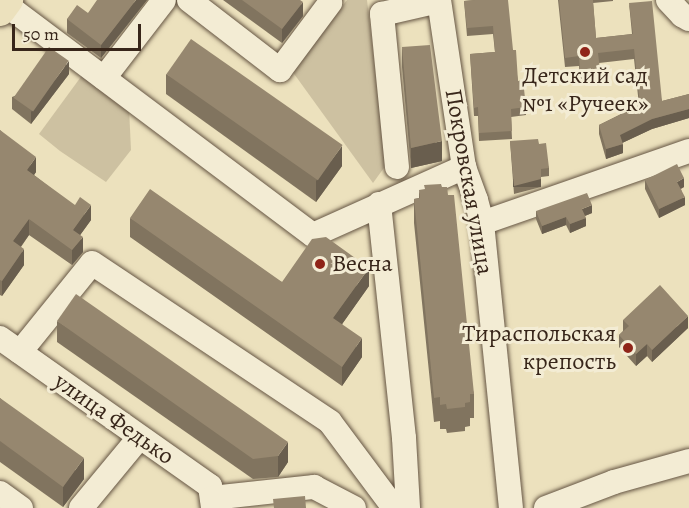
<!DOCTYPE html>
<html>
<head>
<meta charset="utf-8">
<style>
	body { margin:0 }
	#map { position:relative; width:689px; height:508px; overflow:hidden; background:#ece1bd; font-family:Alegreya,serif }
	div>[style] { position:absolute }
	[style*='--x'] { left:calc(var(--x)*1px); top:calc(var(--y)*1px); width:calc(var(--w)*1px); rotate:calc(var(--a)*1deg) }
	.green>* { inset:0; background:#cdc1a1 }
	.roads { filter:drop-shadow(0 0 2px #655543) drop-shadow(0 0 2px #655543) }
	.minor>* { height:24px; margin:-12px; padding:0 12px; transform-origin:12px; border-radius:12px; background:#f3ecd4 }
	.major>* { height:30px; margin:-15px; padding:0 15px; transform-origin:15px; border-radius:15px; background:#ece1bd }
	.wall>* { inset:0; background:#81745f }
	.shaded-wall>* { inset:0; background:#695e4e; transform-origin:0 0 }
	.building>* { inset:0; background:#96876f; transform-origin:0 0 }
	.dots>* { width:16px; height:16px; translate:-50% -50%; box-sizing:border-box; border:3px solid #f3ecd4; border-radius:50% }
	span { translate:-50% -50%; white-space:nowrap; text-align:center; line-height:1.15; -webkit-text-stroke:6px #f3ecd4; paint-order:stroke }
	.poi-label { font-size:24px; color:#38261a }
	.left { translate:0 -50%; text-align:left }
	.right { translate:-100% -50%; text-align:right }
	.street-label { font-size:24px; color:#38261a }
	.scale { position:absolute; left:12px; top:24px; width:129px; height:27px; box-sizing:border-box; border:3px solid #38261a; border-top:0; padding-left:8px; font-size:18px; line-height:21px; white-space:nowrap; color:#38261a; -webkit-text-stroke:4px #f3ecd4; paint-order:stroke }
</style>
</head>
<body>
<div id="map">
	<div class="green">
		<i style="clip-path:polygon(347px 0,367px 0,386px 165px,373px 183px,292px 71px)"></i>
		<i style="clip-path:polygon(83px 74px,129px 108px,131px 150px,106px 182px,60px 151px,39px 134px)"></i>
	</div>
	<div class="roads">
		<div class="minor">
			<i style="--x:189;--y:0;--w:115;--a:37.6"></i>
			<i style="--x:280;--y:70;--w:84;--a:-53.3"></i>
			<i style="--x:439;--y:0;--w:169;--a:81.5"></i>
			<i style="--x:464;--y:167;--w:35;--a:70"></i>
			<i style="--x:476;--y:200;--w:24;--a:75"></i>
			<i style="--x:482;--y:223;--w:286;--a:84.2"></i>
			<i style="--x:668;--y:0;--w:21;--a:47"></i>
			<i style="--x:682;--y:15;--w:8;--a:30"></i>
			<i style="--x:5;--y:4;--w:385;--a:36.9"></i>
			<i style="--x:313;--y:235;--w:166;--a:-24.2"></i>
			<i style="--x:104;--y:78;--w:98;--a:-52.4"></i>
			<i style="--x:397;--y:167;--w:154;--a:-95.6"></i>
			<i style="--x:382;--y:14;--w:58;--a:-12.8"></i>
			<i style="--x:379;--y:204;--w:235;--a:83.9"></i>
			<i style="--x:404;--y:438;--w:70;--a:86.7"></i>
			<i style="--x:482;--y:223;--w:219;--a:-19.2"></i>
			<i style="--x:0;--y:338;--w:257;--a:35.2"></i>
			<i style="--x:210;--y:486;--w:22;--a:82"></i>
			<i style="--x:20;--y:352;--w:114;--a:-51"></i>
			<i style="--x:92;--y:263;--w:286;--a:33.7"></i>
			<i style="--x:330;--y:422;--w:107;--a:53.3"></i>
			<i style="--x:0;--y:493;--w:26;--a:36"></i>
			<i style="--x:212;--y:498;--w:103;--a:-6.2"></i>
			<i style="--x:314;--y:487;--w:45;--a:27.7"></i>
			<i style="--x:81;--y:508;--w:91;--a:-50.4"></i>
			<i style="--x:546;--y:508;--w:73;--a:-20.9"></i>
			<i style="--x:614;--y:482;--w:78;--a:-15.6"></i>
		</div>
		<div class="major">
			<i style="--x:0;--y:11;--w:14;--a:-54"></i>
		</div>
	</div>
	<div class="wall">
		<i style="clip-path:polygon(147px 0,101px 58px,67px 33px,67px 19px,88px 13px)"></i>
		<i style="clip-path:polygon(223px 0,300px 0,303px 16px,282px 43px)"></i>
		<i style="clip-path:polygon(475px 0,513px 50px,518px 81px,526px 107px,526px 115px,511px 117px,512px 139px,479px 141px,478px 116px,474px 116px,470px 54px,495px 52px,493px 34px,467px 36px,464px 1px)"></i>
		<i style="clip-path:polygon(558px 0,613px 0,613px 1px,593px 3px,596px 38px,632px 34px,629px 3px,662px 101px,689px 94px,689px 118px,652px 129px,622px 143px,623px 153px,606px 159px,599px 134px,599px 125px,639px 105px,634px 59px,599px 63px,600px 80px,580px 82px,579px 66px,565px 67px)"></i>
		<i style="clip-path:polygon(402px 47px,442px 161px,411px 168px,402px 67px)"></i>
		<i style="clip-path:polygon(69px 74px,31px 124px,12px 109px,12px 97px)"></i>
		<i style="clip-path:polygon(166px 74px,342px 166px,316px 202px,166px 94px)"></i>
		<i style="clip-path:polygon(0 130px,36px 172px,34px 175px,91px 220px,80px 235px,83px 252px,72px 265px,29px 235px,21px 247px,24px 265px,2px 296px,0 295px)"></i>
		<i style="clip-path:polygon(510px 141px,539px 144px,549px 168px,549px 176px,541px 177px,541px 187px,514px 194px)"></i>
		<i style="clip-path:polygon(645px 180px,684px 187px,681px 189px,685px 205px,659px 218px,645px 189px)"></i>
		<i style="clip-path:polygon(419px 190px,474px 394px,474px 418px,470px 418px,470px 426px,465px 427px,465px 431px,447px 433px,446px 429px,440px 429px,440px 421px,434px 422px,414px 223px,414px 199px,419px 198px)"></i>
		<i style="clip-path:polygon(536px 211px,592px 213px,585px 216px,586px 226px,570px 233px,566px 225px,542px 234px,536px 219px)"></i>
		<i style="clip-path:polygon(130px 218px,282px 282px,369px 286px,342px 324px,362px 357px,342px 386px,130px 237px)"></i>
		<i style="clip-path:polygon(623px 320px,688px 328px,652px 362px,647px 356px,636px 366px,619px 347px,619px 335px,623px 331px)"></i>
		<i style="clip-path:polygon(57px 321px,288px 462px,278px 477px,253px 479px,57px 342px)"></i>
		<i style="clip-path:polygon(0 398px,84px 479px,63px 507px,0 462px)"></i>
	</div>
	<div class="shaded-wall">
		<i style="clip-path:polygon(136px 0,147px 0,101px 58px,101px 45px)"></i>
		<i style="clip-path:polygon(303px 2px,303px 16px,282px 43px,282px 29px)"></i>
		<i style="clip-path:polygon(69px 61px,69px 74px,31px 124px,31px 112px)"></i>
		<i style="clip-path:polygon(689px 109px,689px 118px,652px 129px,620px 144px,620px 135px,652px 119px)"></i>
		<i style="clip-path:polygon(442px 141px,442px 161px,411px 168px,411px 148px)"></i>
		<i style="clip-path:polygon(623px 144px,623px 153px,606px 159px,606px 149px)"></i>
		<i style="clip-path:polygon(342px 146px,342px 166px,316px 202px,316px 181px)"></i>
		<i style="clip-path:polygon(36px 157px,36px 172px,27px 185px,27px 170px)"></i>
		<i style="clip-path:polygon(684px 178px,684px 187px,677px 190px,677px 182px)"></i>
		<i style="left:541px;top:179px;width:8px;height:28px;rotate:90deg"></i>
		<i style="clip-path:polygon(685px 197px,685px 205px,659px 218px,659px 209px)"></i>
		<i style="clip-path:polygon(91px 205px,91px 220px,73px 245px,73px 230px)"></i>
		<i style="clip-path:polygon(592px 205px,592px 213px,582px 217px,582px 209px)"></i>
		<i style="clip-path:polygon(566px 217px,566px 225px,542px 234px,542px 226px)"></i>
		<i style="clip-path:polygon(586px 218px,586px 226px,570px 233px,570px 224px)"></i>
		<i style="clip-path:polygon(29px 219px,29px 235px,13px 257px,13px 241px)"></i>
		<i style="clip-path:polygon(83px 237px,83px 252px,72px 265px,72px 250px)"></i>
		<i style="clip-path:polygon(24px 249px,24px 265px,2px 296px,2px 281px)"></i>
		<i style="clip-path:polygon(369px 268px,369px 286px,333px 337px,333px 318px)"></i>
		<i style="clip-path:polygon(688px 316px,688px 328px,652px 362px,652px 350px)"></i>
		<i style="clip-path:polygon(362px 338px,362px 357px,342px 386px,342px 367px)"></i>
		<i style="clip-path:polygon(647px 344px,647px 356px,636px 366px,636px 354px)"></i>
		<i style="clip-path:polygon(288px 442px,288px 462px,278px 477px,278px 456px)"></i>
		<i style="clip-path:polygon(84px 458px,84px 479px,63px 507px,63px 487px)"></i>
	</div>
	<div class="building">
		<i style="clip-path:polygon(97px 0,136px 0,101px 45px,67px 19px,77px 5px,88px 13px)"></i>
		<i style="clip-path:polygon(242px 0,300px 0,303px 2px,282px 29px)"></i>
		<i style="clip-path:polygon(475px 0,508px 0,513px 50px,516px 50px,518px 81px,523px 80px,526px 107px,511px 109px,512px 131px,479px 133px,478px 107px,474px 108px,470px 54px,495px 52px,493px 26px,467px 28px,464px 1px)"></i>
		<i style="clip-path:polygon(559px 0,593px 0,596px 38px,633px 34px,629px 3px,652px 1px,662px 101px,689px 94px,689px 109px,652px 119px,620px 135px,623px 144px,606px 149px,599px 125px,640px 105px,634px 49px,598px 53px,600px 70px,580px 72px,579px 56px,565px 58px)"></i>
		<i style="left:191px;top:39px;width:185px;height:43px;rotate:35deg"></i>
		<i style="clip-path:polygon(430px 45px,442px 141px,411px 148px,402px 47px)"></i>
		<i style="left:49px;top:47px;width:24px;height:62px;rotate:35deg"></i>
		<i style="clip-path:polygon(0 130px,36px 157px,27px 170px,75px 205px,80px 197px,91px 205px,73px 230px,83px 237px,72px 250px,29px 219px,13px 241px,24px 249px,2px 281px,0 280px)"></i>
		<i style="clip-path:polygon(538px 139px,539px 144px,546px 143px,549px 168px,541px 169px,541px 179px,514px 186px,510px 141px)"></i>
		<i style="clip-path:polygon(677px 164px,684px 178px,677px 182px,685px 197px,659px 209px,645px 180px)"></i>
		<i style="clip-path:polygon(441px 184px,442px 187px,447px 187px,448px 195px,454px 195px,474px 394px,470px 394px,470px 402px,465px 403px,465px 407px,447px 409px,446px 404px,440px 405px,440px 397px,434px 398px,414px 199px,420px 198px,419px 190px,425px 189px,424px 185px)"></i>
		<i style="clip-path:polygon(150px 189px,282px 282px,312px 239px,326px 237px,369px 268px,333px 318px,362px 338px,342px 367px,130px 218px)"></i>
		<i style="clip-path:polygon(587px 193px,592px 205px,582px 209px,586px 218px,570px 224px,566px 217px,542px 226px,536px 211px)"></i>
		<i style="clip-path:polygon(660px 285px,688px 316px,652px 350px,647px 344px,636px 354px,619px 335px,629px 326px,623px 320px)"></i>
		<i style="clip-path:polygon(76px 294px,288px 442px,278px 456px,253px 459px,57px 321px)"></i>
		<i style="clip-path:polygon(0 398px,84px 458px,63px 487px,0 441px)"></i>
		<i style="clip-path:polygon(305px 496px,306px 508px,274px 508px,273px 499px)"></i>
	</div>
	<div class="dots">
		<i style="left:585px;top:52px;background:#8f2418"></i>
		<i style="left:320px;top:264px;background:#8f2418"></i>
		<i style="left:628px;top:348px;background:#8f2418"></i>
	</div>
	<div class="poi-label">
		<span style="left:585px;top:90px">Детский сад<br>№1 «Ручеек»</span>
		<span class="left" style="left:332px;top:264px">Весна</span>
		<span class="right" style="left:616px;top:348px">Тираспольская<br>крепость</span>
	</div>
	<div class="street-label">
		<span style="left:469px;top:182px;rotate:80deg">Покровская улица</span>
		<span style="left:114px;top:419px;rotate:35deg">улица Федько</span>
	</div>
	<div class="scale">50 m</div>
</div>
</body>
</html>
